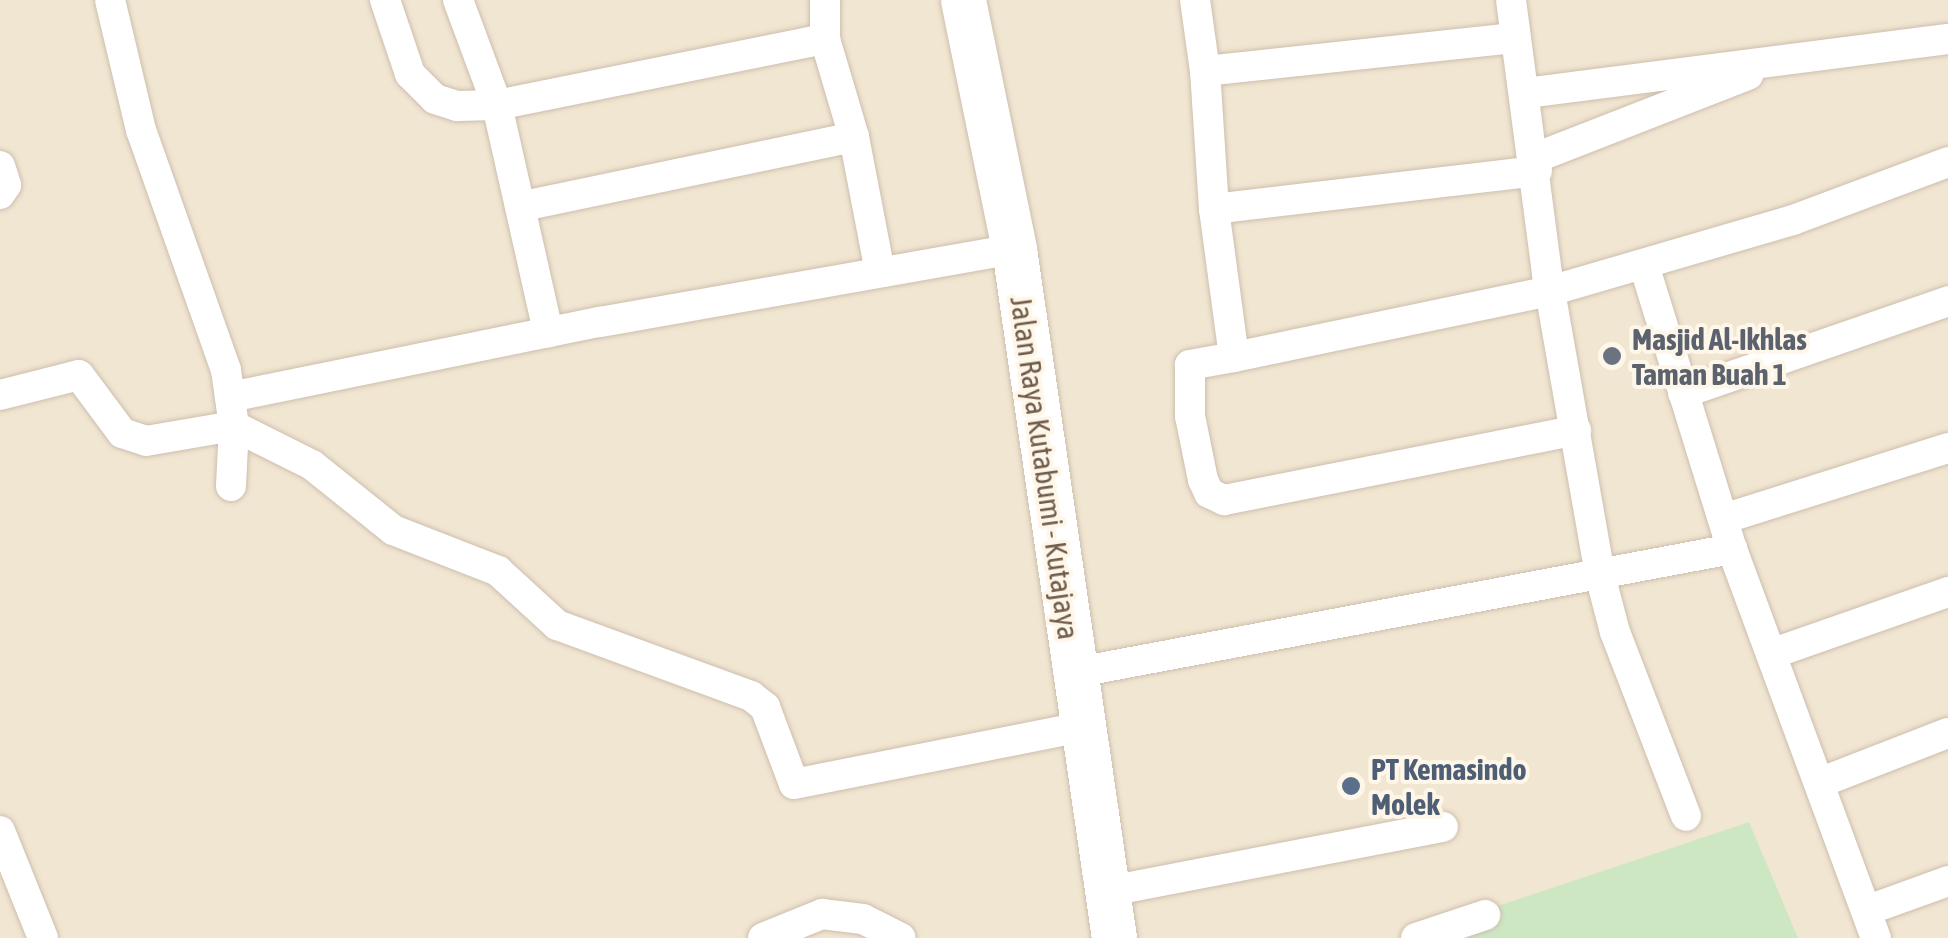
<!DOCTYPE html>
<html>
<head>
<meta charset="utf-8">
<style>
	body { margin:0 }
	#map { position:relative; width:1948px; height:938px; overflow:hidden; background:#faf3e3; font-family:"Asap Condensed",sans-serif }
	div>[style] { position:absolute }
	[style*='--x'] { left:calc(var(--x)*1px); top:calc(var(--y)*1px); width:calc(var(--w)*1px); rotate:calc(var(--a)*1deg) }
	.residential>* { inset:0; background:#f1e6d2; transform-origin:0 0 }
	.green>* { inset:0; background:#cee7c3 }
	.roads { filter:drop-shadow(0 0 2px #cdbead) drop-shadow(0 0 2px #cdbead) }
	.street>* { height:30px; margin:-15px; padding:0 15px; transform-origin:15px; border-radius:15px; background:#fff }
	.secondary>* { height:45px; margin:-22.5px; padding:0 22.5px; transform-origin:22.5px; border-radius:22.5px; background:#fff }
	.dots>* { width:28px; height:28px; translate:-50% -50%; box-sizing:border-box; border:5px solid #fef7e9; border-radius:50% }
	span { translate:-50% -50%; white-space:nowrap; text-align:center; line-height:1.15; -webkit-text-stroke:8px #fef7e9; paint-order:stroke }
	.worship-label { font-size:30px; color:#5b616d; font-weight:700 }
	.left { translate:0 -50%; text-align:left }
	.street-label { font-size:30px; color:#705c4b }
	.service-label { font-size:30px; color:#4e5e75; font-weight:700 }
</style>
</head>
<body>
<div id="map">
	<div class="residential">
		<i style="left:0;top:0;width:1948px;height:938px"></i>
	</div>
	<div class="green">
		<i style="clip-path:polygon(1749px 822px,1798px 938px,1460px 938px,1453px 921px)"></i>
	</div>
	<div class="roads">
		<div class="street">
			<i style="--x:110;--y:0;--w:134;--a:76.6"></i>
			<i style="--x:141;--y:130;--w:255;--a:70.5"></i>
			<i style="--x:226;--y:370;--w:57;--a:81.9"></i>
			<i style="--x:234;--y:426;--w:60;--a:92.9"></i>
			<i style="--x:385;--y:0;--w:78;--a:71.3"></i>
			<i style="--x:410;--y:74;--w:35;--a:45"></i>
			<i style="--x:435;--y:99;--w:23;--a:18"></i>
			<i style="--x:457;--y:106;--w:40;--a:-1.4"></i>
			<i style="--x:497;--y:105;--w:335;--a:-11.4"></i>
			<i style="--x:458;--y:0;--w:112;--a:69.6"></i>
			<i style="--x:497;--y:105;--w:233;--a:77.3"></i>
			<i style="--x:825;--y:0;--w:39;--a:90"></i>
			<i style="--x:825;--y:39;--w:102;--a:73.5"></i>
			<i style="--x:854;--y:137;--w:137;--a:79.1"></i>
			<i style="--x:1195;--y:0;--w:72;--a:82"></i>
			<i style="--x:1511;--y:0;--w:276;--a:82.5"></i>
			<i style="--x:1547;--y:274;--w:306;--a:80"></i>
			<i style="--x:1600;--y:575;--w:59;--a:75.3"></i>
			<i style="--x:1615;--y:632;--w:197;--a:68.9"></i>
			<i style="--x:1526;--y:93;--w:425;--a:-7.3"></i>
			<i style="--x:1535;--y:158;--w:229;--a:-21.3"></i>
			<i style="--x:0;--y:166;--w:20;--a:72"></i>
			<i style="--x:6;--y:185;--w:11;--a:124"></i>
			<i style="--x:1537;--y:171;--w:325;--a:173.3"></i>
			<i style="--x:1214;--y:209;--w:149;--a:82.3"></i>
			<i style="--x:1234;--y:357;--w:45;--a:169.7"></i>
			<i style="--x:1190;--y:365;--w:51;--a:90"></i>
			<i style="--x:1190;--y:416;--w:65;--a:78.5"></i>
			<i style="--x:1203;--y:480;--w:14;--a:65"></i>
			<i style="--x:1209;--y:493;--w:17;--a:25"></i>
			<i style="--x:1224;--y:500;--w:359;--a:-11.2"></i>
			<i style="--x:523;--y:206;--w:338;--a:-11.8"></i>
			<i style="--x:1214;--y:209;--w:138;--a:-93.7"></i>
			<i style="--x:1205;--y:71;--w:312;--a:-6.1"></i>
			<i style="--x:1644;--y:265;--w:297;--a:72.8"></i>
			<i style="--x:1732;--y:549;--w:415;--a:69.7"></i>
			<i style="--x:1234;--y:357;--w:323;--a:-11.8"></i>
			<i style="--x:1550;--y:291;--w:253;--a:-16.3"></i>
			<i style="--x:1793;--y:220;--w:165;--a:-20.5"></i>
			<i style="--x:1683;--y:393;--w:281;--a:-19.1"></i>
			<i style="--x:0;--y:395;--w:81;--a:-14.2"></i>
			<i style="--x:79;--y:375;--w:72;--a:53.4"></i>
			<i style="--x:122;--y:433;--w:25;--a:18"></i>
			<i style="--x:146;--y:441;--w:89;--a:-9.7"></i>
			<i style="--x:234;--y:426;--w:87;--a:26.6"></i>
			<i style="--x:312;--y:465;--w:104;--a:38.7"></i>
			<i style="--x:393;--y:530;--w:113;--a:21.3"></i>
			<i style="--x:498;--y:571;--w:80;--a:42.5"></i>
			<i style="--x:557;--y:625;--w:207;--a:20.1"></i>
			<i style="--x:751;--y:696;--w:18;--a:38"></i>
			<i style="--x:765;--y:707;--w:82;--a:69.4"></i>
			<i style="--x:794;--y:784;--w:293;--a:-11.2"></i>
			<i style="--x:230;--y:397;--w:378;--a:-11.5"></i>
			<i style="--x:600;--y:322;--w:420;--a:-10"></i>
			<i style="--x:1723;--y:519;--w:236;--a:-17.5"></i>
			<i style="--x:1771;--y:654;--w:188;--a:-19.3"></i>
			<i style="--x:1073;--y:673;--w:671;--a:-10.66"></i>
			<i style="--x:1819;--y:783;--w:138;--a:-21.2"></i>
			<i style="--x:0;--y:831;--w:115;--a:68.1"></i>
			<i style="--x:1110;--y:891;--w:339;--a:-10.9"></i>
			<i style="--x:1868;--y:910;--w:85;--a:-19.9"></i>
			<i style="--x:763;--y:938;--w:64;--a:-22.1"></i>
			<i style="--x:822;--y:914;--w:41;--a:7"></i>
			<i style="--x:863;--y:919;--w:42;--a:26.6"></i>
			<i style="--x:1416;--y:938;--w:73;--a:-18.4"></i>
		</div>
		<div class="secondary">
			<i style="--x:963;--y:0;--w:254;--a:78.4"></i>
			<i style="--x:1014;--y:249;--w:696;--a:81.74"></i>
		</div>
	</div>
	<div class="dots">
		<i style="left:1612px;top:356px;background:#6b7280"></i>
		<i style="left:1351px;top:786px;background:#5c6f8a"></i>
	</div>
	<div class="worship-label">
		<span class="left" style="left:1632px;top:356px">Masjid Al-Ikhlas<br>Taman Buah 1</span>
	</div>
	<div class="street-label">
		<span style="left:1045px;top:468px;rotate:82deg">Jalan Raya Kutabumi - Kutajaya</span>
	</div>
	<div class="service-label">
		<span class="left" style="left:1371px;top:786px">PT Kemasindo<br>Molek</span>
	</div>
</div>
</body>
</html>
